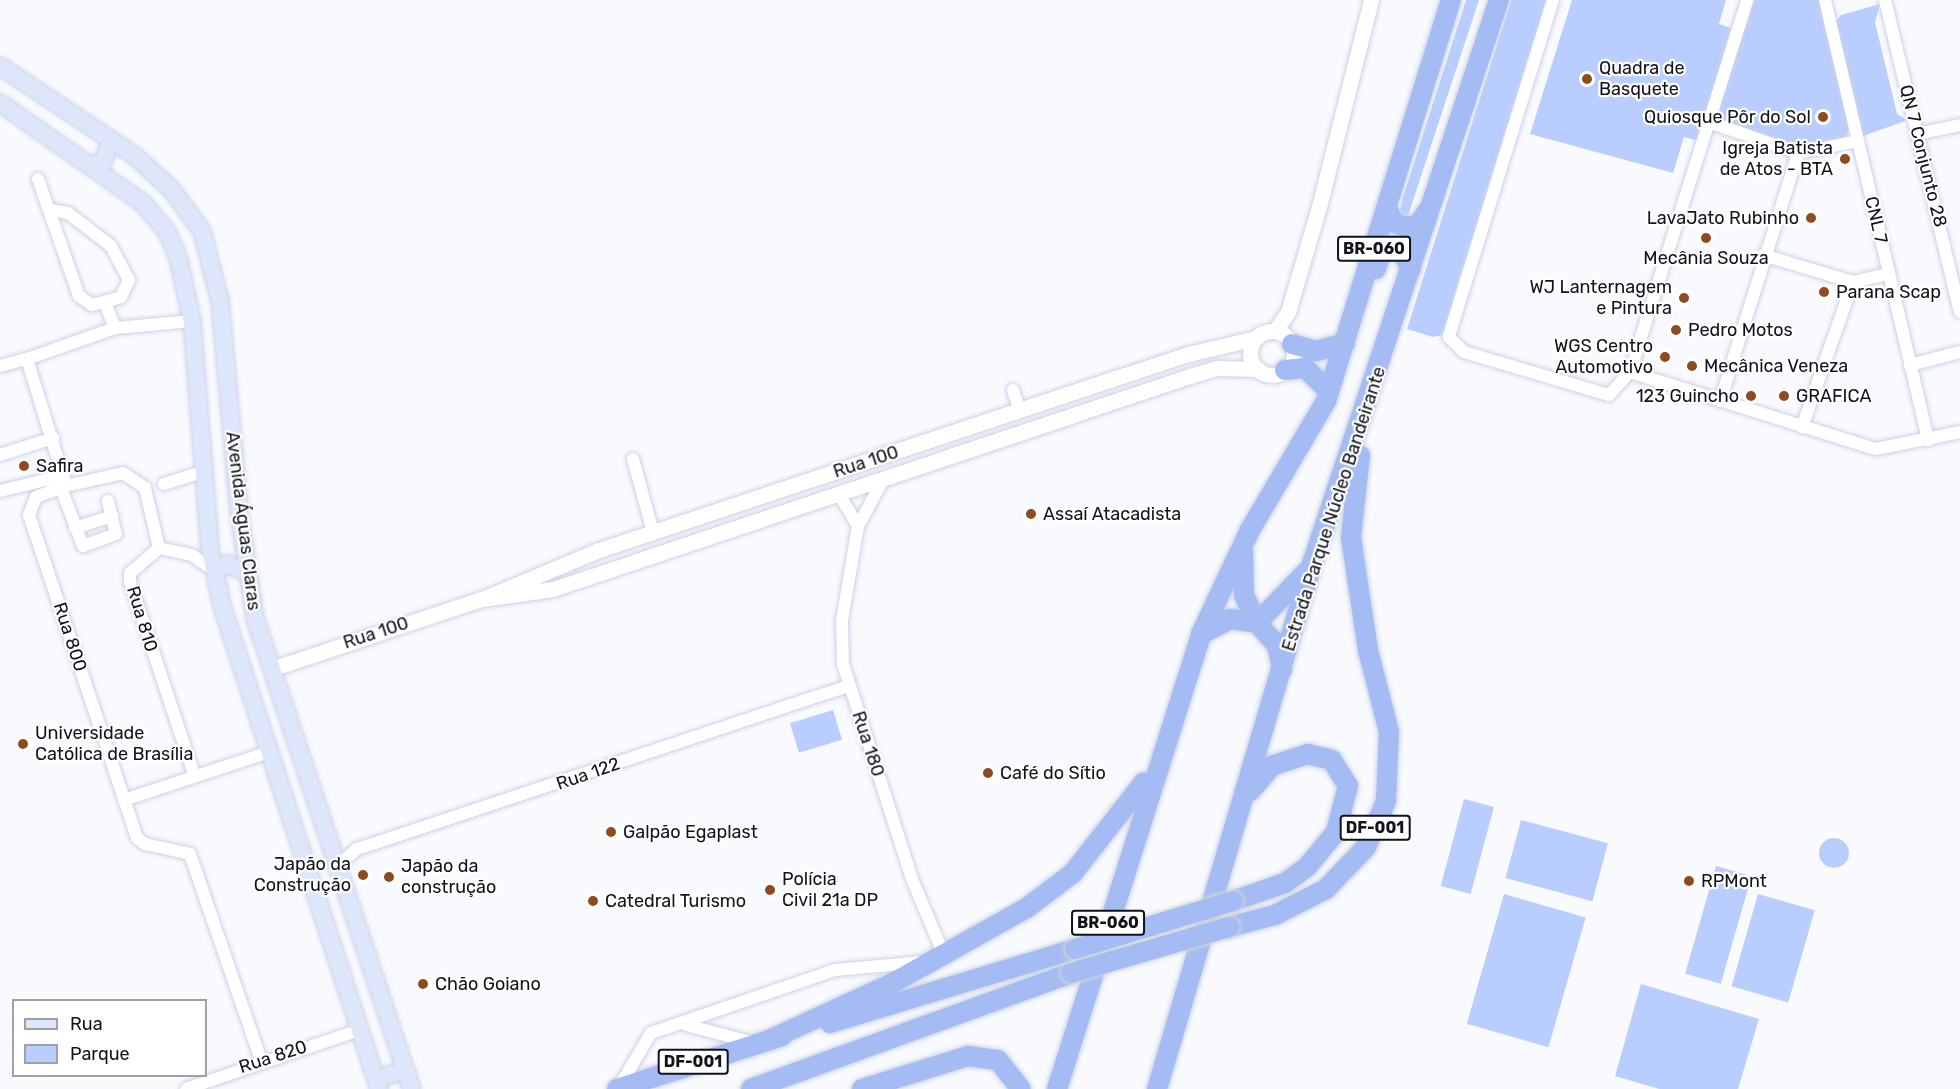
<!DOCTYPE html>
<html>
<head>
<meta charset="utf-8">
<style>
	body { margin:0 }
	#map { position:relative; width:1960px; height:1089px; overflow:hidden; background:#f9fafe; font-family:Rubik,sans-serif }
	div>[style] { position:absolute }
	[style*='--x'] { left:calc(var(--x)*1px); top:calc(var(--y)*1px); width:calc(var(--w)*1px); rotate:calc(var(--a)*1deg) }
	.green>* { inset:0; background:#b9ceff; transform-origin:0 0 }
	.round { border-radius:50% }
	.roads { filter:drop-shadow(0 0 2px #cbd2e5) drop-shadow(0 0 2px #cbd2e5) }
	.minor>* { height:12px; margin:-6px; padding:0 6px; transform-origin:6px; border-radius:6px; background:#fff }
	.tertiary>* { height:15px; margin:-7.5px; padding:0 7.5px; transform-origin:7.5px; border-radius:7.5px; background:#fff }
	.tertiary>.ring { margin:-7.5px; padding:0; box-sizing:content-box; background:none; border:15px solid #fff; border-radius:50% }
	.secondary>* { height:16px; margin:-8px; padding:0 8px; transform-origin:8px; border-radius:8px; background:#dde6fb }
	.trunk>* { height:20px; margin:-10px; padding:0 10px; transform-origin:10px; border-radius:10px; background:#a4bbf4 }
	.bridges { filter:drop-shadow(0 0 2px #d4d5d6) drop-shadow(0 0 2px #d4d5d6) }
	.trunk-bridge>* { height:20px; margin:-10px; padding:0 10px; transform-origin:10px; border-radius:10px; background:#a4bbf4 }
	.dots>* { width:16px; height:16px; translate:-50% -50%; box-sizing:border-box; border:3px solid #fff; border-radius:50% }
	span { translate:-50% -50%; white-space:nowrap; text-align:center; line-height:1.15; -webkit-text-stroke:4.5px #fff; paint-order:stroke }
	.shield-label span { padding:2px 4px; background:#fff; border:2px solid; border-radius:4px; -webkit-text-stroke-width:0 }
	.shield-label { font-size:16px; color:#11131a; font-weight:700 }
	.poi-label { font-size:18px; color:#11131a }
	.left { translate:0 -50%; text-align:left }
	.right { translate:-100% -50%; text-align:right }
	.street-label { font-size:18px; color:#11131a }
	.legend { position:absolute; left:12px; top:999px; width:195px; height:78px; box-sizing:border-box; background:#fff; border:2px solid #a0a1a3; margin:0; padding:8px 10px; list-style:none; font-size:18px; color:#11131a }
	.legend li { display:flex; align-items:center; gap:12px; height:30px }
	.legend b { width:30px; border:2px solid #a0a1a3 }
</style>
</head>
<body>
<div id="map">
	<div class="green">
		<i style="clip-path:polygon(1466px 0,1479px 0,1406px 222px,1399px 213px,1403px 197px)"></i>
		<i style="clip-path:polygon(1511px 0,1546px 0,1442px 335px,1433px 337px,1407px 329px)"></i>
		<i style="clip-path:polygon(1572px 0,1726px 0,1719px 24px,1731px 28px,1698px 141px,1684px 137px,1673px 173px,1530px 134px)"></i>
		<i style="clip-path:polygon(1753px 0,1819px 0,1849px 129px,1846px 138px,1795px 148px,1716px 117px)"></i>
		<i style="clip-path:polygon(1880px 4px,1875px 22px,1897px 114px,1908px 120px,1863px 136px,1835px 22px,1841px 15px)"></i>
		<i style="left:833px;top:710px;width:31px;height:45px;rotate:73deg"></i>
		<i style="left:1464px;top:799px;width:31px;height:90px;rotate:15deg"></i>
		<i style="left:1521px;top:820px;width:90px;height:60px;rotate:15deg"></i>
		<i class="round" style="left:1819px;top:838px;width:30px;height:30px"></i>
		<i style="left:1716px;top:866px;width:37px;height:112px;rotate:16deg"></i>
		<i style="left:1504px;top:894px;width:85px;height:135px;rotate:16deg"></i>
		<i style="left:1758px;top:894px;width:59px;height:96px;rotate:16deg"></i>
		<i style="clip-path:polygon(1641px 984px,1759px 1019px,1738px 1089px,1659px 1089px,1615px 1076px)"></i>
	</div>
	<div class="roads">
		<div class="minor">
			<i style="--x:1553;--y:0;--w:353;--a:107.2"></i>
			<i style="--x:1449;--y:337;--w:21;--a:45"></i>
			<i style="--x:1464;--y:352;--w:151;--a:16.5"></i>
			<i style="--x:1609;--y:395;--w:31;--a:-48"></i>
			<i style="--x:1630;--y:372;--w:390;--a:-72.5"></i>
			<i style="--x:1825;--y:0;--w:452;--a:76.8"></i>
			<i style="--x:1885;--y:0;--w:321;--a:76.5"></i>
			<i style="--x:1709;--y:122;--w:94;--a:19.2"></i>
			<i style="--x:1798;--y:153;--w:61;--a:-11.3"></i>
			<i style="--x:1917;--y:134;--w:44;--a:-11.8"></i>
			<i style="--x:38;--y:179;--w:124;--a:70.7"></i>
			<i style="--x:79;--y:296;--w:16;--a:35"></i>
			<i style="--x:92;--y:305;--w:30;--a:-15"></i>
			<i style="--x:121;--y:297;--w:19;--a:-65"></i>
			<i style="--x:129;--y:280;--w:38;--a:-118"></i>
			<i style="--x:111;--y:246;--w:54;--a:-142.5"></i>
			<i style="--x:68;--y:213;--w:17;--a:-170"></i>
			<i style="--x:1763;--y:255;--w:94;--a:16.7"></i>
			<i style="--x:1853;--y:282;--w:37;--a:-13"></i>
			<i style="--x:106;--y:305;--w:25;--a:69"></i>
			<i style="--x:192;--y:321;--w:77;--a:174.8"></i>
			<i style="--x:115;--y:328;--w:93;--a:160.6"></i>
			<i style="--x:27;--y:359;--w:133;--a:72.9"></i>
			<i style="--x:66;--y:486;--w:32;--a:160"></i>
			<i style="--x:36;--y:497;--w:19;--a:111"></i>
			<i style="--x:29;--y:515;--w:341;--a:71.5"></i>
			<i style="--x:137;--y:838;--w:10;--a:37"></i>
			<i style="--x:145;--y:844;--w:46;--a:12.5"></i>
			<i style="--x:190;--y:854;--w:218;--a:71"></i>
			<i style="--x:1910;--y:365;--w:52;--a:-14.6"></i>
			<i style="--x:0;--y:366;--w:28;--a:-15"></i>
			<i style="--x:1630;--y:372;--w:258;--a:17.4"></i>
			<i style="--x:1876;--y:449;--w:86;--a:-11.4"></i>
			<i style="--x:1013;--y:390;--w:22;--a:72"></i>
			<i style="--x:1720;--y:401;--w:260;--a:-72.5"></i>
			<i style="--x:1802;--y:427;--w:154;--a:-70.6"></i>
			<i style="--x:0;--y:455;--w:56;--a:-17.8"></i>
			<i style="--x:633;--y:459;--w:76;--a:74.7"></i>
			<i style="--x:882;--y:482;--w:50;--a:118.6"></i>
			<i style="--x:858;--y:526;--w:96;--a:99.6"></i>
			<i style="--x:842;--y:621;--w:43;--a:88.7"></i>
			<i style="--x:843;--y:664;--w:226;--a:72.2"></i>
			<i style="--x:912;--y:879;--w:82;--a:67.2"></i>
			<i style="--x:164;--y:484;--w:43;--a:-17.6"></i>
			<i style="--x:66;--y:486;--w:58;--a:-12.8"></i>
			<i style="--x:123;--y:473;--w:27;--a:34"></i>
			<i style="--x:145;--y:488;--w:62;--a:76.9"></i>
			<i style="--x:159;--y:548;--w:38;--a:139"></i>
			<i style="--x:130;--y:573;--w:9;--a:90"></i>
			<i style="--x:130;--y:582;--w:202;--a:71.6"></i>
			<i style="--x:61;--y:488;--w:62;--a:69.2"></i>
			<i style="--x:83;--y:546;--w:35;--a:-20"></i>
			<i style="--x:116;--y:534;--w:34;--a:-104"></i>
			<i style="--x:0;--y:491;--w:65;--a:-13.4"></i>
			<i style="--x:840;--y:496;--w:35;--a:59"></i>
			<i style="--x:75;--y:528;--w:39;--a:-18"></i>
			<i style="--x:159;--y:548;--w:34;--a:12"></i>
			<i style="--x:192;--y:555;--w:28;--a:35"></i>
			<i style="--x:124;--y:800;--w:150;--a:-18.3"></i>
			<i style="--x:335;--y:868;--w:29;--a:-41"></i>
			<i style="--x:357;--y:849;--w:517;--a:-18.36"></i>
			<i style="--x:686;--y:1025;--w:67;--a:14.7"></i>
			<i style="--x:186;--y:1089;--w:186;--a:-18.8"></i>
			<i style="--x:618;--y:1089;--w:65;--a:-59.5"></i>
			<i style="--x:651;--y:1033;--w:194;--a:-18.9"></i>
			<i style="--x:835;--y:970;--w:89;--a:-5.1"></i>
		</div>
		<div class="tertiary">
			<i style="--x:1275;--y:331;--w:23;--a:-56"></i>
			<i style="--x:1288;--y:312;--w:114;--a:-73.6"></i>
			<i style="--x:1320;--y:203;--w:209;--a:-75.9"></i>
			<i class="ring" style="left:1250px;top:331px;width:29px;height:29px"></i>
			<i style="--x:482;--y:599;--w:72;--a:-8"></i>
			<i style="--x:553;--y:589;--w:672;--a:-18.49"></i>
			<i style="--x:1190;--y:376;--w:28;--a:-17"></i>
			<i style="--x:1217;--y:368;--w:41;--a:1.4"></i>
			<i style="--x:271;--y:669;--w:222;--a:-18.4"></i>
			<i style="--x:482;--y:599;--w:124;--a:-22.8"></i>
			<i style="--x:596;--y:551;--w:624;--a:-18.41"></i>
			<i style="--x:1188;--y:354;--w:70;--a:-13.2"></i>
		</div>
		<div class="secondary">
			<i style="--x:0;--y:66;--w:162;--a:33.7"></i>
			<i style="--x:135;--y:156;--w:49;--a:42.5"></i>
			<i style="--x:171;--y:189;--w:52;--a:53.6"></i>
			<i style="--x:202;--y:231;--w:72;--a:75.6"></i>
			<i style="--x:220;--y:301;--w:219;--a:84.8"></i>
			<i style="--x:240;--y:519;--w:100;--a:81.4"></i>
			<i style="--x:255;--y:618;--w:496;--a:71.6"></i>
			<i style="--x:0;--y:103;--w:174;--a:35"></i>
			<i style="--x:143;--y:203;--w:35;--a:50"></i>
			<i style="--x:166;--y:230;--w:30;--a:66"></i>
			<i style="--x:178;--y:257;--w:66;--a:77.7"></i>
			<i style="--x:192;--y:321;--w:229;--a:85.5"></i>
			<i style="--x:210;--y:549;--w:58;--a:78.1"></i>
			<i style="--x:222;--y:606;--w:508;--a:71.99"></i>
			<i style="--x:92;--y:165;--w:11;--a:-15"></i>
			<i style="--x:103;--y:162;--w:24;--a:-71"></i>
			<i style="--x:215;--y:571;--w:14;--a:-30"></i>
			<i style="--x:227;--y:564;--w:21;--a:23"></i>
			<i style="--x:376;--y:1079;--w:31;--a:-17"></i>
		</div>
		<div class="trunk">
			<i style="--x:1387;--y:207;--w:16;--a:68"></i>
			<i style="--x:1393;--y:222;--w:13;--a:23"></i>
			<i style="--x:1405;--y:227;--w:13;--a:-9"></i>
			<i style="--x:1418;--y:225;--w:18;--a:-56"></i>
			<i style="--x:1376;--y:269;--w:16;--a:-72"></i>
			<i style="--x:1381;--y:254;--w:13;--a:-32"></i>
			<i style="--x:1392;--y:247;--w:11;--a:27"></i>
			<i style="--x:1402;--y:252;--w:19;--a:62"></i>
			<i style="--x:1292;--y:344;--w:25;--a:16"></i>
			<i style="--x:1316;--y:351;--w:30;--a:-15"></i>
			<i style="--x:1285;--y:370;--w:20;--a:-6"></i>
			<i style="--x:1305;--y:368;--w:33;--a:44"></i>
			<i style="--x:1243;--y:550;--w:45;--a:88.7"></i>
			<i style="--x:1244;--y:595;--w:31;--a:65"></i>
			<i style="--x:1257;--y:623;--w:72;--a:-46.1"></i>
			<i style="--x:1201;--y:634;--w:33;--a:-27"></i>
			<i style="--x:1230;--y:619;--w:27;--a:8"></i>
			<i style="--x:1257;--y:623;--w:30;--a:48"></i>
			<i style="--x:1277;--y:645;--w:25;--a:78"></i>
			<i style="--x:1233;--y:901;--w:55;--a:-19.1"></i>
			<i style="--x:1285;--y:883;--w:27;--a:-36"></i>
			<i style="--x:1307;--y:867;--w:45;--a:-50.4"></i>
			<i style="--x:1336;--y:832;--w:48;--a:-75.4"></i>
			<i style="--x:1348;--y:786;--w:31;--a:-122"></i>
			<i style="--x:1332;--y:760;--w:25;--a:-166"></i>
			<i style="--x:1308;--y:754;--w:38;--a:162"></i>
			<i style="--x:1272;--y:766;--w:33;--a:131"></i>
			<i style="--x:1229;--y:927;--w:48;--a:-14.6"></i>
			<i style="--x:1275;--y:915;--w:57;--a:-27"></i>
			<i style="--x:1326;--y:889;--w:58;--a:-46.4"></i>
			<i style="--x:1366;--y:847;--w:50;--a:-66.5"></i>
			<i style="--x:1386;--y:801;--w:69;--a:-87.5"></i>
			<i style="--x:1389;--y:732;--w:85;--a:-104.4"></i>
			<i style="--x:1368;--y:650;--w:114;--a:-98.6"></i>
			<i style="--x:1351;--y:537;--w:82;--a:-83.7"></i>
			<i style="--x:830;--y:1023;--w:256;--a:-16.8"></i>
			<i style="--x:769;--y:1040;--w:134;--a:-24.7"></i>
			<i style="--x:891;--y:984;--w:157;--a:-29.3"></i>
			<i style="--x:1028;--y:907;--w:56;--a:-37.1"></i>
			<i style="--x:1073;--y:873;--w:115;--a:-52"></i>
			<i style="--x:617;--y:1089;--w:173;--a:-17.8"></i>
			<i style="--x:751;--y:1089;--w:340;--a:-19.9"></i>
			<i style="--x:862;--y:1089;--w:111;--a:-17.3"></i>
			<i style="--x:968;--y:1056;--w:30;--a:8"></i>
			<i style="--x:998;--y:1060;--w:37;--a:52"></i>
			<i style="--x:1057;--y:1089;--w:477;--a:-72.4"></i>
			<i style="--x:1201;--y:634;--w:115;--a:-64.8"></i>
			<i style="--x:1250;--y:530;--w:150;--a:-59.5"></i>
			<i style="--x:1326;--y:401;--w:420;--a:-72.7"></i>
			<i style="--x:1157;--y:1089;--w:547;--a:-73.55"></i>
			<i style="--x:1312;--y:564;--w:594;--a:-71.66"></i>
		</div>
	</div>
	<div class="bridges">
		<div class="trunk-bridge">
			<i style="--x:1075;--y:949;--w:165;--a:-16.9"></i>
			<i style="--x:1071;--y:973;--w:165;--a:-16.2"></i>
		</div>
	</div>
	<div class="dots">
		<i style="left:1587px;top:79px;background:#8f4b1d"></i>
		<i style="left:1823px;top:117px;background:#8f4b1d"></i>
		<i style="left:1845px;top:159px;background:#8f4b1d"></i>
		<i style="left:1811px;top:218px;background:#8f4b1d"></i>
		<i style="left:1706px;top:238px;background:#8f4b1d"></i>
		<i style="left:1824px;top:292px;background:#8f4b1d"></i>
		<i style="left:1684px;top:298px;background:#8f4b1d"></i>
		<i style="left:1676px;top:330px;background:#8f4b1d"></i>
		<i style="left:1665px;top:357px;background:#8f4b1d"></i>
		<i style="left:1692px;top:366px;background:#8f4b1d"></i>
		<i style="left:1751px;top:396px;background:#8f4b1d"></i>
		<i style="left:1784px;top:396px;background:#8f4b1d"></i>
		<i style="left:24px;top:466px;background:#8f4b1d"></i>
		<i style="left:1031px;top:514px;background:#8f4b1d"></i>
		<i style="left:23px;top:744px;background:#8f4b1d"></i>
		<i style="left:988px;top:773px;background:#8f4b1d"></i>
		<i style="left:611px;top:832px;background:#8f4b1d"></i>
		<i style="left:363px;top:875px;background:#8f4b1d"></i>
		<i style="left:389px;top:877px;background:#8f4b1d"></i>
		<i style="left:1689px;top:881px;background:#8f4b1d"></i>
		<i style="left:770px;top:890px;background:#8f4b1d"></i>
		<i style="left:593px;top:901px;background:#8f4b1d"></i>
		<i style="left:423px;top:984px;background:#8f4b1d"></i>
	</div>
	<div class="shield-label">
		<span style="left:1374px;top:249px">BR-060</span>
		<span style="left:1375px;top:828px">DF-001</span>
		<span style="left:1108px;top:923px">BR-060</span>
		<span style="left:693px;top:1062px">DF-001</span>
	</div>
	<div class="poi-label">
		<span class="left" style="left:1599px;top:79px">Quadra de<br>Basquete</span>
		<span class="right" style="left:1811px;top:117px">Quiosque Pôr do Sol</span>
		<span class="right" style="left:1833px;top:159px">Igreja Batista<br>de Atos - BTA</span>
		<span class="right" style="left:1799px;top:218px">LavaJato Rubinho</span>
		<span style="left:1706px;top:258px">Mecânia Souza</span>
		<span class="right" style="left:1672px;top:298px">WJ Lanternagem<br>e Pintura</span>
		<span class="left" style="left:1836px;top:292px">Parana Scap</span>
		<span class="left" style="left:1688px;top:330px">Pedro Motos</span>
		<span class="right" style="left:1653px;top:357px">WGS Centro<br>Automotivo</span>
		<span class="left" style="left:1704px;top:366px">Mecânica Veneza</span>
		<span class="right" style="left:1739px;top:396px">123 Guincho</span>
		<span class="left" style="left:1796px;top:396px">GRAFICA</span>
		<span class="left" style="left:36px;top:466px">Safira</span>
		<span class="left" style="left:1043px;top:514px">Assaí Atacadista</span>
		<span class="left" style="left:35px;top:744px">Universidade<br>Católica de Brasília</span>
		<span class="left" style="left:1000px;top:773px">Café do Sítio</span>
		<span class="left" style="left:623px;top:832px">Galpão Egaplast</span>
		<span class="right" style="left:351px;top:875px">Japão da<br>Construção</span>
		<span class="left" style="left:401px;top:877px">Japão da<br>construção</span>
		<span class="left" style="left:782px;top:890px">Polícia<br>Civil 21a DP</span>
		<span class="left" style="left:1701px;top:881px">RPMont</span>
		<span class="left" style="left:605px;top:901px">Catedral Turismo</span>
		<span class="left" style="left:435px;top:984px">Chão Goiano</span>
	</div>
	<div class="street-label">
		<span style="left:1923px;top:156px;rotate:76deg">QN 7 Conjunto 28</span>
		<span style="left:1876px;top:220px;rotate:77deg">CNL 7</span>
		<span style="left:866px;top:462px;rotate:-18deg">Rua 100</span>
		<span style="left:1334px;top:509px;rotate:-72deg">Estrada Parque Núcleo Bandeirante</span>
		<span style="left:243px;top:521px;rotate:83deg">Avenida Águas Claras</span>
		<span style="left:142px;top:619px;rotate:73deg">Rua 810</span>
		<span style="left:376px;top:633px;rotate:-18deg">Rua 100</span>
		<span style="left:70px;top:637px;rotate:72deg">Rua 800</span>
		<span style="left:868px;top:744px;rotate:72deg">Rua 180</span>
		<span style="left:588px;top:774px;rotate:-19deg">Rua 122</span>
		<span style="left:273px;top:1057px;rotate:-18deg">Rua 820</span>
	</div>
	<ul class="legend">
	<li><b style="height:8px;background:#dde6fb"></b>Rua</li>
	<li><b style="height:16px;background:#b9ceff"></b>Parque</li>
	</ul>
</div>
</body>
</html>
